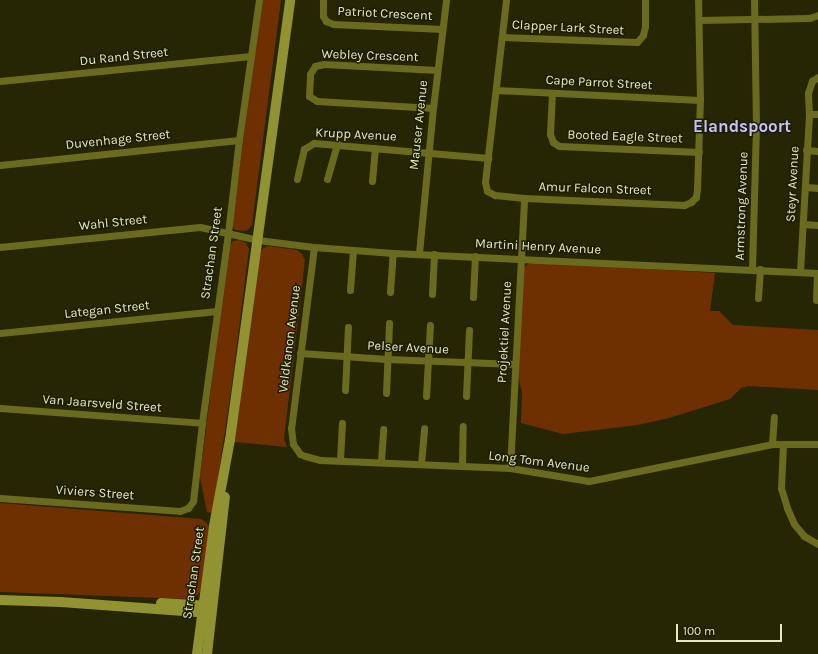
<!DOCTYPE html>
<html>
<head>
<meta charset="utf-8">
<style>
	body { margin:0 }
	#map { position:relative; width:818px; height:654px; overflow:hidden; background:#262604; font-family:Karla,sans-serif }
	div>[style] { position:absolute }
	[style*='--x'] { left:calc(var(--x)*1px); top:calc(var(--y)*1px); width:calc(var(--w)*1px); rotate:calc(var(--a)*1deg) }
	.green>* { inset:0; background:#6e3000 }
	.street>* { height:7px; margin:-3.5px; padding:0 3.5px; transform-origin:3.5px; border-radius:3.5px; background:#6b6b1f }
	.secondary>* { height:10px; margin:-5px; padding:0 5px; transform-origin:5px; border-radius:5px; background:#919232 }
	span { translate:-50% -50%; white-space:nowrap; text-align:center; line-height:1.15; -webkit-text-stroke:3px #1d1d00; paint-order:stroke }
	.street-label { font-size:13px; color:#e6e8c7 }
	.district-label { font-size:17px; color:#c8c1fa; font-weight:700 }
	.scale { position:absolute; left:676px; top:624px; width:106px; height:18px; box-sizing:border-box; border:2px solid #e6e8c7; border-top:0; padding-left:5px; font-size:12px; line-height:14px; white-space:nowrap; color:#e6e8c7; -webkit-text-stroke:3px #1d1d00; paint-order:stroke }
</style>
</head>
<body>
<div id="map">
	<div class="green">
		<i style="clip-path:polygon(262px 0,281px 0,252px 225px,248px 230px,244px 231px,235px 230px,232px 225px)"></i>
		<i style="clip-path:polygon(240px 240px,246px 243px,249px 249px,232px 383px,213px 511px,211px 513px,207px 512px,200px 477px,229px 246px,233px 241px)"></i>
		<i style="clip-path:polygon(267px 246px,297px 250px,302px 254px,305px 260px,284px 439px,287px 447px,235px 442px,258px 255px,261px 250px)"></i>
		<i style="clip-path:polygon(531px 262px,715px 273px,710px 311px,719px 311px,733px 325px,818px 330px,818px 390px,748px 386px,741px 388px,730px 399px,669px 418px,638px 425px,563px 434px,521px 423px,522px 393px,518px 373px,523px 268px)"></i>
		<i style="clip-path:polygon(0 503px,201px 519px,206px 522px,210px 528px,200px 592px,196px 597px,188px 599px,0 592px)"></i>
	</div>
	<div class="street">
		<i style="--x:323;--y:0;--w:16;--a:90"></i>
		<i style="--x:323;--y:16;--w:6;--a:59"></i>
		<i style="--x:326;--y:21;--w:8;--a:23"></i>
		<i style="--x:333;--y:24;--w:109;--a:2.6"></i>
		<i style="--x:506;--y:0;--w:175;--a:96.6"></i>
		<i style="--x:486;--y:174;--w:8;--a:97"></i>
		<i style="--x:485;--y:182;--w:9;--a:77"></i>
		<i style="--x:487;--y:191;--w:9;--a:27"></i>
		<i style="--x:495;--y:195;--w:29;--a:6"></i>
		<i style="--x:524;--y:198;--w:160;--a:2.5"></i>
		<i style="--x:684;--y:205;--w:8;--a:-23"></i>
		<i style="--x:691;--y:202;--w:7;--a:-45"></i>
		<i style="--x:696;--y:197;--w:8;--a:-83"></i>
		<i style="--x:697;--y:189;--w:89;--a:-88.1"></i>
		<i style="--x:700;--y:100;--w:100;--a:-91.1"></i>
		<i style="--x:699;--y:20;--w:110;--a:-1"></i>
		<i style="--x:809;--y:18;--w:9;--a:-18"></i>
		<i style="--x:502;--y:37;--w:135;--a:2.1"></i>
		<i style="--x:637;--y:42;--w:9;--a:-49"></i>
		<i style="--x:643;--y:35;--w:9;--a:-77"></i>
		<i style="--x:645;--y:26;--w:26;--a:-90"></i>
		<i style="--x:0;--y:81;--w:252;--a:-5.7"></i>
		<i style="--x:496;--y:90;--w:204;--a:2.8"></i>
		<i style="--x:552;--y:93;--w:41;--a:92.8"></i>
		<i style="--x:550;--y:134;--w:9;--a:69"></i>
		<i style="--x:553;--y:142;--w:7;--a:34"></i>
		<i style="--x:559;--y:146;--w:140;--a:2.5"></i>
		<i style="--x:433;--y:108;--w:116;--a:-176.5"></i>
		<i style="--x:317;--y:101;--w:9;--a:-148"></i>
		<i style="--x:309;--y:96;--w:22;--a:-87"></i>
		<i style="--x:310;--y:74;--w:9;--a:-58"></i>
		<i style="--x:315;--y:66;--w:9;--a:-13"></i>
		<i style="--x:324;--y:64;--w:113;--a:3"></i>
		<i style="--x:809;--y:114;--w:9;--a:0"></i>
		<i style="--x:806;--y:150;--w:12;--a:5"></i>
		<i style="--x:0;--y:165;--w:240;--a:-6"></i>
		<i style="--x:297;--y:179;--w:31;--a:-77"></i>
		<i style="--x:304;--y:149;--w:12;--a:-31"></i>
		<i style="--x:314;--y:143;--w:175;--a:4.9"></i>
		<i style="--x:327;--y:179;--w:37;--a:-74"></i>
		<i style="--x:372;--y:181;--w:33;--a:-85"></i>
		<i style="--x:805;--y:187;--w:13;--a:4"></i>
		<i style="--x:803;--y:224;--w:15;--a:4"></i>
		<i style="--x:0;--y:247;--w:201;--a:-5.7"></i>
		<i style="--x:200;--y:227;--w:59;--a:12.6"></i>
		<i style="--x:258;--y:240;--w:56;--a:7.1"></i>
		<i style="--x:314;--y:247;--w:79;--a:4.3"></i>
		<i style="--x:393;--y:253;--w:425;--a:2.7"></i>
		<i style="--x:314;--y:247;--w:182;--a:97.2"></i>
		<i style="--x:291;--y:428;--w:16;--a:83"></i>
		<i style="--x:293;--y:444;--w:12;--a:55"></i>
		<i style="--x:300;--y:454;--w:5;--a:22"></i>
		<i style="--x:305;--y:456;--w:16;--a:15"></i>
		<i style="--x:320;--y:460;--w:190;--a:2.4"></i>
		<i style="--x:510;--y:468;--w:80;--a:9.3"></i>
		<i style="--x:589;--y:481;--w:187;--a:-11.4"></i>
		<i style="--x:772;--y:444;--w:46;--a:0"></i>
		<i style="--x:419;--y:253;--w:146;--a:-84.5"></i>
		<i style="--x:433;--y:108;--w:109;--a:-83.1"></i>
		<i style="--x:752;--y:269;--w:144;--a:-88.4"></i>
		<i style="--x:756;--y:125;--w:125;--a:-90.9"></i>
		<i style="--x:800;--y:271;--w:157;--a:-86.7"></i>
		<i style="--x:809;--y:114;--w:21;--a:-93"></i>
		<i style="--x:808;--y:93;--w:13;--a:-72"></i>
		<i style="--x:812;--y:81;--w:7;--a:-34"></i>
		<i style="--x:350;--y:290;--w:40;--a:-85.7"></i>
		<i style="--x:390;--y:292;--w:39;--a:-86"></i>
		<i style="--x:432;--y:294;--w:40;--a:-87.1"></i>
		<i style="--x:473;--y:297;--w:41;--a:-87.2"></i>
		<i style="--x:758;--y:298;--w:29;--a:-86"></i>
		<i style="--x:816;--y:300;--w:27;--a:-88"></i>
		<i style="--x:0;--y:333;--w:218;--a:-5.8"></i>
		<i style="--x:300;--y:353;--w:87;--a:3.9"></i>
		<i style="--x:387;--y:359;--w:128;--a:2.2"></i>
		<i style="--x:345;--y:390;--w:63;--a:-87.3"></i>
		<i style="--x:386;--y:393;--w:70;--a:-87.5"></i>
		<i style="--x:426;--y:396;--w:71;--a:-86.8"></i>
		<i style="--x:466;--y:396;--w:66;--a:-87.4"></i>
		<i style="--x:0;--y:408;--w:203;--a:4.2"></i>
		<i style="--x:772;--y:444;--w:27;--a:-86"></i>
		<i style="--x:783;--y:444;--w:44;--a:92.6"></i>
		<i style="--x:781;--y:488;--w:21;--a:73"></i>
		<i style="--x:787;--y:508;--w:17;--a:66"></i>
		<i style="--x:794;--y:524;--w:16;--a:50"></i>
		<i style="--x:804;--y:536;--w:16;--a:30"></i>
		<i style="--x:340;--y:460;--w:37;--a:-87"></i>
		<i style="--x:381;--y:461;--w:32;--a:-86"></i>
		<i style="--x:421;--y:464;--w:36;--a:-85"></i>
		<i style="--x:462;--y:465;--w:39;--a:-89"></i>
		<i style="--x:510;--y:468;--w:270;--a:-87"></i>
		<i style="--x:0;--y:498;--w:180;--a:4.1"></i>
		<i style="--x:180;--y:511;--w:9;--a:-21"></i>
		<i style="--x:188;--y:508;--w:9;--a:-54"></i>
		<i style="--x:193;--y:501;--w:79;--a:-83.4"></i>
		<i style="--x:202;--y:423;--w:192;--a:-82.2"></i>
		<i style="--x:228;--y:233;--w:94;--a:-83.3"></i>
		<i style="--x:239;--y:140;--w:141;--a:-81.9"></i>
	</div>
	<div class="secondary">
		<i style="--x:0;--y:600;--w:61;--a:1.9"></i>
		<i style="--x:61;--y:602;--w:150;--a:4.2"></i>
		<i style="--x:161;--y:603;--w:48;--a:3.6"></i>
		<i style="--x:197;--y:654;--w:129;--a:-82.4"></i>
		<i style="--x:214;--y:526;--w:87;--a:-79.5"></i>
		<i style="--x:230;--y:440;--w:444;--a:-82.2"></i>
		<i style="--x:207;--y:654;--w:158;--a:-83.5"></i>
	</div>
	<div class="street-label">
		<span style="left:385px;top:14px;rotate:3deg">Patriot Crescent</span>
		<span style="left:568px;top:28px;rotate:3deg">Clapper Lark Street</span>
		<span style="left:370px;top:56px;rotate:2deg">Webley Crescent</span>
		<span style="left:124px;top:57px;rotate:-6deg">Du Rand Street</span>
		<span style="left:599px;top:83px;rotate:3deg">Cape Parrot Street</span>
		<span style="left:419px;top:125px;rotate:-84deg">Mauser Avenue</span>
		<span style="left:356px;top:135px;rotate:3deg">Krupp Avenue</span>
		<span style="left:625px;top:137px;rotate:2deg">Booted Eagle Street</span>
		<span style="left:118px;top:140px;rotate:-6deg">Duvenhage Street</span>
		<span style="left:793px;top:184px;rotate:-87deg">Steyr Avenue</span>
		<span style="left:595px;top:189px;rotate:2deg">Amur Falcon Street</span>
		<span style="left:742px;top:206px;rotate:-88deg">Armstrong Avenue</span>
		<span style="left:113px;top:223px;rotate:-6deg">Wahl Street</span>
		<span style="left:538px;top:247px;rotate:3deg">Martini Henry Avenue</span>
		<span style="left:212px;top:253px;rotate:-82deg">Strachan Street</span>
		<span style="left:107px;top:310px;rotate:-6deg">Lategan Street</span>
		<span style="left:505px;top:332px;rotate:-87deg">Projektiel Avenue</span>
		<span style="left:290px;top:339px;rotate:-83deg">Veldkanon Avenue</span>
		<span style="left:408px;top:348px;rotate:3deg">Pelser Avenue</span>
		<span style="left:102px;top:404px;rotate:4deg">Van Jaarsveld Street</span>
		<span style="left:539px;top:462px;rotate:7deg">Long Tom Avenue</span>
		<span style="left:95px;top:493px;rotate:4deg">Viviers Street</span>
		<span style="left:194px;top:573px;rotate:-82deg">Strachan Street</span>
	</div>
	<div class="district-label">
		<span style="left:742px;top:127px">Elandspoort</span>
	</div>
	<div class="scale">100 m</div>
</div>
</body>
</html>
